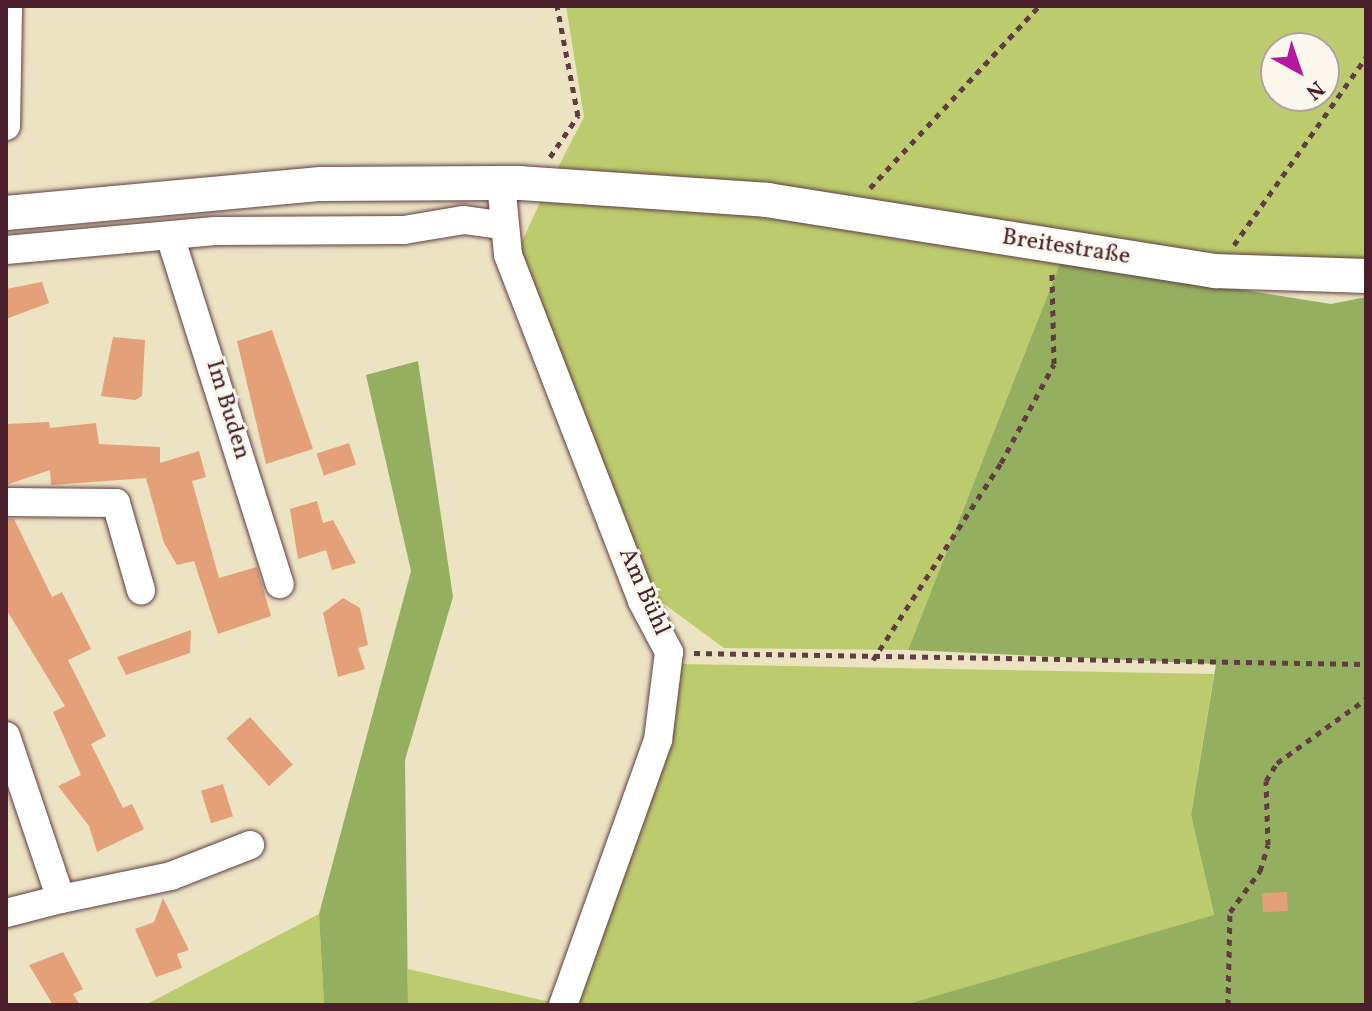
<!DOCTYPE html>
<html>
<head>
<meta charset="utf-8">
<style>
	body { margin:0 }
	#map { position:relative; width:1372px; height:1011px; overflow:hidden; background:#ece3c3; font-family:Vollkorn,serif }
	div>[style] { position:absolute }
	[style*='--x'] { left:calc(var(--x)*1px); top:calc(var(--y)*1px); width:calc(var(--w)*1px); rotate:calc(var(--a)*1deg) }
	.green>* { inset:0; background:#bccb6d }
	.forest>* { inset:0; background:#95af60 }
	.building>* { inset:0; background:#e4a079; transform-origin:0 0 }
	.path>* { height:5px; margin-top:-2.5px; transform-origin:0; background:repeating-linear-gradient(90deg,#623c42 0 6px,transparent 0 12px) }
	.roads { filter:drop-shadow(0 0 2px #623c42) drop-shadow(0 0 2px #623c42) }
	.minor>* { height:28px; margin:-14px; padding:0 14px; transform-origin:14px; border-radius:14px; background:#fff }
	.tertiary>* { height:34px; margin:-17px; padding:0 17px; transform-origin:17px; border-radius:17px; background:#fff }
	span { translate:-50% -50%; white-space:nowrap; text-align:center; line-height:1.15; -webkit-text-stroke:6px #fbf7ec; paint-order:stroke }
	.street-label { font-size:24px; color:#4a1f2b }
	.frame { position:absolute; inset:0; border:8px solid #4a1f2b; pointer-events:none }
	.north { position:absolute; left:1260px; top:32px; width:80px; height:80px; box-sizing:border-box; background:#fbf7ec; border:2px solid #b4a19f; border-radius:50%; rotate:140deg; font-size:22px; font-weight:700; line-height:32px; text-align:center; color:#4a1f2b }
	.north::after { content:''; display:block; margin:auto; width:28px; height:36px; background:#b5179e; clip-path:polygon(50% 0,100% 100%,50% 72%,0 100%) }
</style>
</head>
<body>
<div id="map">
	<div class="green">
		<i style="clip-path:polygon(evenodd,566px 6px,1366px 6px,1366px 258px,1323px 267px,554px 175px,584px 117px,566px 6px,1276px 48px,1324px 48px,1324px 96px,1276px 96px,1276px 48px)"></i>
		<i style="clip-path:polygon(545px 192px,805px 215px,1061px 261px,908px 650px,724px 648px,656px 598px,515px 256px)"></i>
		<i style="clip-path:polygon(681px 664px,1214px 674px,1191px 815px,1214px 916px,904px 1005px,578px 1005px)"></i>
		<i style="clip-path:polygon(319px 914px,324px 1005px,145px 1005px)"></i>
		<i style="clip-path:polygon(408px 969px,554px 1003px,408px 1005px)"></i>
	</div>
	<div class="forest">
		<i style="clip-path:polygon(1061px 261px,1331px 304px,1366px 297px,1366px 1005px,904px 1005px,1214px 915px,1191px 815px,1216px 664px,908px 650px)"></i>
		<i style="clip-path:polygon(418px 361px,453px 597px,405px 760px,408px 1005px,324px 1005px,319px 914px,411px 571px,366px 375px)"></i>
	</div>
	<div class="building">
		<i style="clip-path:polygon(42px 282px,49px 303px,6px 319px,6px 289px)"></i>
		<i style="clip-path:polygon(272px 330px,313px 449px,266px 464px,237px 341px)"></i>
		<i style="clip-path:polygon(113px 337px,145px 340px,142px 396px,135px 400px,101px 396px)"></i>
		<i style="clip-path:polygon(49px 422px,50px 428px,96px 423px,99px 444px,160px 447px,160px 463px,199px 451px,206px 477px,192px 481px,219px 578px,257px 567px,271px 616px,218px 634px,194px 561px,177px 565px,164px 543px,146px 478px,51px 485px,50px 470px,6px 485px,6px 424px)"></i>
		<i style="left:349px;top:443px;width:23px;height:34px;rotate:72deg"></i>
		<i style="clip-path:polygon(317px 501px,323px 523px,333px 520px,356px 563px,332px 570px,326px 550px,298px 559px,290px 509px)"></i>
		<i style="clip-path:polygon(6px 519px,14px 519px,52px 597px,62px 592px,91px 649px,68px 660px,106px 736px,91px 744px,123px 808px,132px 804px,144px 829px,97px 852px,89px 826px,58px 786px,81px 775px,53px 712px,65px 706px,6px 609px)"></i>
		<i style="clip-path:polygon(343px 598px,360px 608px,368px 645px,358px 648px,365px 669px,338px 677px,323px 613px)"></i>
		<i style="clip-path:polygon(191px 630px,190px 653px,126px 675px,117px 657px)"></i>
		<i style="left:250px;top:717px;width:64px;height:32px;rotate:48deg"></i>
		<i style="left:223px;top:784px;width:34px;height:23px;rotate:73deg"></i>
		<i style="left:1287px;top:892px;width:19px;height:25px;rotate:87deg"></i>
		<i style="clip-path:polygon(163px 898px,189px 950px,177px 954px,182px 968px,156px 977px,135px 929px,154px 922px)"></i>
		<i style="clip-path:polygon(63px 952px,83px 989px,73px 994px,80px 1005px,53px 1005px,29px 965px)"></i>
	</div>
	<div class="path">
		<i style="--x:550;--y:157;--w:50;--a:-55.7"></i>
		<i style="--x:578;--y:116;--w:112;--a:-100.8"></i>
		<i style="--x:870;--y:188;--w:248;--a:-47.1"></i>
		<i style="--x:1234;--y:245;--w:230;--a:-54.9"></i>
		<i style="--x:694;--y:653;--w:672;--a:0.94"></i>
		<i style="--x:873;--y:660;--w:235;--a:-57"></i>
		<i style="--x:1001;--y:463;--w:112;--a:-61.8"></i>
		<i style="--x:1054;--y:364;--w:90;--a:-91.3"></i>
		<i style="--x:1228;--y:1005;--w:93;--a:-88.8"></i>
		<i style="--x:1230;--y:912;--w:51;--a:-53.8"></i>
		<i style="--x:1260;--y:871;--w:27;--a:-73"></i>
		<i style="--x:1268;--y:845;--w:64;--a:-91.8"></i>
		<i style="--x:1266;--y:781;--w:21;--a:-59"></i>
		<i style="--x:1277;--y:763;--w:110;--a:-35.7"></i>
	</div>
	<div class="roads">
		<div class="minor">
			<i style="--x:6;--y:126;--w:120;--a:-89"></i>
			<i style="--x:501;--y:183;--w:72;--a:84.4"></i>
			<i style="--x:508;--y:255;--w:371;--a:68.8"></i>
			<i style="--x:642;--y:601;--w:58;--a:62.1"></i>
			<i style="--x:669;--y:652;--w:89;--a:97.1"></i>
			<i style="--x:658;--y:740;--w:282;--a:109.7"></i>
			<i style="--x:170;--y:236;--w:365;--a:72.5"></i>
			<i style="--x:6;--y:250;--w:210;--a:-5.2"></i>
			<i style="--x:215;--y:231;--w:189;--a:-0.3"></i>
			<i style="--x:404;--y:230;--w:61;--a:-9.5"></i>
			<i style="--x:464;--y:220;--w:36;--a:8"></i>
			<i style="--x:6;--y:502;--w:110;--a:0.5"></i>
			<i style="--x:116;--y:503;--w:91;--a:74"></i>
			<i style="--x:6;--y:736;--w:172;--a:71.4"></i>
			<i style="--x:61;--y:899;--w:57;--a:165.7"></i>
			<i style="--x:61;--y:899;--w:112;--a:-11.8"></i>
			<i style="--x:171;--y:876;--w:85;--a:-21.4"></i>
		</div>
		<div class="tertiary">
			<i style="--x:6;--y:213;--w:316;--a:-5.3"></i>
			<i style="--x:321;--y:184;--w:199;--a:-0.3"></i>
			<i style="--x:520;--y:183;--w:248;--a:3.9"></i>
			<i style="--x:767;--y:200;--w:454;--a:9"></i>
			<i style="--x:1215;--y:271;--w:151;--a:1.9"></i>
		</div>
	</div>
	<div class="street-label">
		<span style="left:1066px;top:248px;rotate:9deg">Breitestraße</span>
		<span style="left:227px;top:410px;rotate:73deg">Im Buden</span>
		<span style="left:643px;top:592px;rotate:66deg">Am Bühl</span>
	</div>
	<div class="frame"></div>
	<div class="north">N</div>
</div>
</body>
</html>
